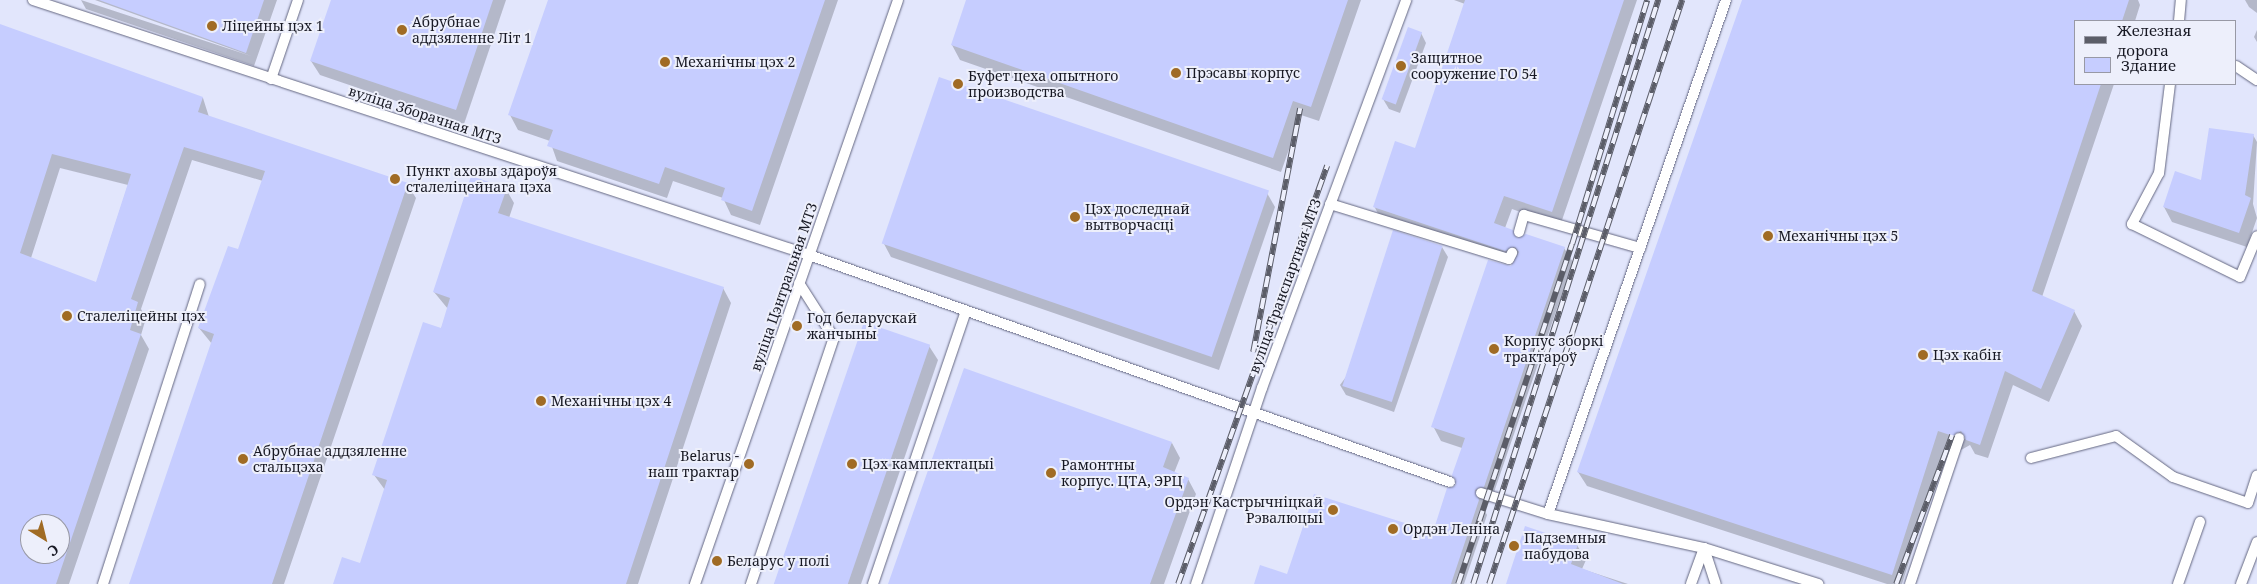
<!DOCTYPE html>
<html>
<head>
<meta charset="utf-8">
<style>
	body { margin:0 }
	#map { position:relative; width:2257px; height:584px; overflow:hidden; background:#edeffb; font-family:"Noto Serif",serif }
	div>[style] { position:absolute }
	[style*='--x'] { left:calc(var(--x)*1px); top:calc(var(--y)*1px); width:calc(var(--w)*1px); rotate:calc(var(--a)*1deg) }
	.built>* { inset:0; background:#e2e6fc }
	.shadow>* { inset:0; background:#0003 }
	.building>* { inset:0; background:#c6cdff; transform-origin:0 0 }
	.roads { filter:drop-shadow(0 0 1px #646781) drop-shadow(0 0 1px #646781) }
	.lane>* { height:10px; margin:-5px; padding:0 5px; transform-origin:5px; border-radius:5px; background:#fff }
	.rail>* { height:5.5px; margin-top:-2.75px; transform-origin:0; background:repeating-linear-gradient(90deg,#edeffb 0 11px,#5b5d68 0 22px); box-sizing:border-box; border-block:1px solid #5b5d68 }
	.dots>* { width:14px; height:14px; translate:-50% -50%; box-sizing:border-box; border:2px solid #edeffb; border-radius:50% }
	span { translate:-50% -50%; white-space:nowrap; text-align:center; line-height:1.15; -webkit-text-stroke:4px #edeffb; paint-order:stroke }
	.poi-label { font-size:14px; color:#181924 }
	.left { translate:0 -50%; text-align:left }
	.right { translate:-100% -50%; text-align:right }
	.street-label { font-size:14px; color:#181924 }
	.legend { position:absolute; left:2074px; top:20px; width:162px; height:65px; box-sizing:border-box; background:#edeffb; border:1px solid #9899a5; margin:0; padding:6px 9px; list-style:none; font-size:15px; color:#181924 }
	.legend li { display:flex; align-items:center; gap:10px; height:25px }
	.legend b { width:25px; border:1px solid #9899a5 }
	.north { position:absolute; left:20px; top:514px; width:50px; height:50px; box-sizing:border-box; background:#edeffb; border:1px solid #9899a5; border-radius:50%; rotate:144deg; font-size:14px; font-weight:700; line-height:20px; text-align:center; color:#181924 }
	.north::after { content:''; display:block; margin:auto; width:18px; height:22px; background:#a06b24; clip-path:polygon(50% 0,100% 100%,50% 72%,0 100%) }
</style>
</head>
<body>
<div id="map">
	<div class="built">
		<i style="clip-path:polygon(evenodd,0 0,2257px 0,2257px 584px,0 584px,0 0,2076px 21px,2236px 21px,2236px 84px,2076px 84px,2076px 21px,0 0,30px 524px,60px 524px,60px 554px,30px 554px,30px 524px)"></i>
	</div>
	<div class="shadow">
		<i style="clip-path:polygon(81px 0,251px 56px,95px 0,277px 0,254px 66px,86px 9px)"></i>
		<i style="clip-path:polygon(332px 0,506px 0,464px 124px,320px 75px,311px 61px)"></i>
		<i style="clip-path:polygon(549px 0,838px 0,760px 225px,731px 215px,723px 198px,673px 181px,667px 198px,557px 161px,550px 141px,518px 130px,510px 115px)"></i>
		<i style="clip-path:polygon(968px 0,1361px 0,1319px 121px,1301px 115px,1281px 172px,960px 60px,952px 45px)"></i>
		<i style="clip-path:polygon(1454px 0,1637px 0,1560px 226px,1512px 209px,1505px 228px,1517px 240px,1564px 248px,1573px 262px,1491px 501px,1482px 505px,1487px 515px,1464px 584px,1255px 584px,1433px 533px,1458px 484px,1462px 448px,1441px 441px,1433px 426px,1513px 264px,1382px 221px,1374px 206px,1416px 150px,1465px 4px)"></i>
		<i style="clip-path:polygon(1743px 0,2138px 0,2140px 5px,2135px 21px,2076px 21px,2076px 84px,2114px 84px,2042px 297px,2074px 311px,2082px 326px,2049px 402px,2013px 385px,1988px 458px,1975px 454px,1970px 445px,1961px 450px,1946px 444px,1902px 584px,1887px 584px,1587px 486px,1578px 472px)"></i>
		<i style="clip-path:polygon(2245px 0,2257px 0,2257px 13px,2249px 7px)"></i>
		<i style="clip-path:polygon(evenodd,0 25px,203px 98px,209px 117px,407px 184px,416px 198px,284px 584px,130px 584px,212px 344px,199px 328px,239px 251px,263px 181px,192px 160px,141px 309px,146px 318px,141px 335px,149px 349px,69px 584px,0 584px,0 25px,60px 168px,128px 185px,96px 284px,31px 258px,60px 168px,0 25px,30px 524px,60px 524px,60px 554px,30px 554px,30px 524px)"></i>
		<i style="clip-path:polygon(2257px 30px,2257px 42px,2254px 37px)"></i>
		<i style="clip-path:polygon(1421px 33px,1426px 43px,1400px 113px,1389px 109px,1383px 99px)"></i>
		<i style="clip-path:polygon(2253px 135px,2257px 142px,2253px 204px,2257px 218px,2247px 247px,2172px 222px,2164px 207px,2202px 182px)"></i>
		<i style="clip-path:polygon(506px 189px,514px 203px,509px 218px,723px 288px,731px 303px,638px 584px,334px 584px,361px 564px,385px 490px,374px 475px,441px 329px,448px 309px,434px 292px)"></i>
		<i style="clip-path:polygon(1267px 193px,1275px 207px,1219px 370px,891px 257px,883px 242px)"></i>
		<i style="clip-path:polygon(1442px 247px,1448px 257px,1394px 412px,1346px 395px,1340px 385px)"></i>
		<i style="clip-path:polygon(929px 346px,938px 360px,861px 584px,774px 584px)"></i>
		<i style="clip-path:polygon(1172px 443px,1180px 458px,1174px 473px,1188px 479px,1196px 494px,1164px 584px,889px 584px)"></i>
		<i style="clip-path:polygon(1577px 545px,1586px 560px,1582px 569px,1628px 584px,1507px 584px)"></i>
	</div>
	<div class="building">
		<i style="clip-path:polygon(99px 0,264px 0,246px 53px)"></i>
		<i style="clip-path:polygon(331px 0,493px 0,456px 110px,310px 61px)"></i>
		<i style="clip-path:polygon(548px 0,825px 0,752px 211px,721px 200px,725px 188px,665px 167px,659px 184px,547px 146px,553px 130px,508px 115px)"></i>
		<i style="clip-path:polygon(966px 0,1348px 0,1311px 107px,1293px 101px,1273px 158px,951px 45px)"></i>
		<i style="clip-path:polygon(1465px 0,1624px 0,1552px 212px,1504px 196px,1494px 223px,1513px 230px,1517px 238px,1526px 234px,1565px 247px,1484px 487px,1475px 490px,1479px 500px,1451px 584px,1254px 584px,1260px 565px,1287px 574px,1314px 494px,1433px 532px,1447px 488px,1456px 485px,1452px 475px,1465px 438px,1431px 427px,1488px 260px,1511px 266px,1519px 252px,1515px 247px,1505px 251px,1373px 207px,1395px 141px,1415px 148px)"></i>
		<i style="clip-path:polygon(1742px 0,2129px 0,2122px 21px,2076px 21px,2076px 84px,2101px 84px,2032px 291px,2075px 310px,2041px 389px,2005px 371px,1980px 445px,1966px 440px,1961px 431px,1953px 436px,1938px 431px,1892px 575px,1577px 472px)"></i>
		<i style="clip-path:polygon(evenodd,0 24px,203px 97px,198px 112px,408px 183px,272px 584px,129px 584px,214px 334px,198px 328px,228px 246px,238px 249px,265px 171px,184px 147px,131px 299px,138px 302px,130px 330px,141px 334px,56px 584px,0 584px,0 24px,52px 154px,131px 174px,96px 282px,20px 253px,52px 154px,0 24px,30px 524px,60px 524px,60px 554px,30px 554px,30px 524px)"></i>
		<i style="left:1408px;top:27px;width:15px;height:77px;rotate:20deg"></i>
		<i style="left:939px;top:77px;width:349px;height:176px;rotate:19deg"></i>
		<i style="clip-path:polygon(2209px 128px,2254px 134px,2245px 195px,2251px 198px,2239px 233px,2163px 207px,2175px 171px,2201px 180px)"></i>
		<i style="clip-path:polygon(471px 176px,507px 188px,498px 213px,724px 287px,626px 584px,333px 584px,342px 557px,360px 563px,387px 480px,372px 475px,423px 322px,441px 328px,450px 298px,433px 292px)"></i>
		<i style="left:1393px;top:230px;width:52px;height:164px;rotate:18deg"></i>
		<i style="left:864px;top:322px;width:70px;height:277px;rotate:19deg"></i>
		<i style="clip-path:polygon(964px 368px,1172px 442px,1163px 467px,1189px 478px,1150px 584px,888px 584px)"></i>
		<i style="clip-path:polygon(1525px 526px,1578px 544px,1571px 564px,1623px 584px,1506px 584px)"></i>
	</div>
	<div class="roads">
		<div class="lane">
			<i style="--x:33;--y:0;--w:817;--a:18.19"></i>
			<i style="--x:809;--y:255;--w:680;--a:19.5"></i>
			<i style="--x:2179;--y:21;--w:21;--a:-85"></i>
			<i style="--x:2236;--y:66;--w:25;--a:34"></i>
			<i style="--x:271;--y:79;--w:83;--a:-71.1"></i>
			<i style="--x:2170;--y:84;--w:90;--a:97"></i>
			<i style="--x:2159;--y:173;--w:58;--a:117.9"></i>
			<i style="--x:2132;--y:224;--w:120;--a:26.1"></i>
			<i style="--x:2240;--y:277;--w:44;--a:-67.5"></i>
			<i style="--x:1330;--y:204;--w:187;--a:17.1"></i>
			<i style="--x:1509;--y:259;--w:7;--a:-63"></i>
			<i style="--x:1519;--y:232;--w:18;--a:-74"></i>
			<i style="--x:1524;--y:215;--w:121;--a:15.9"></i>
			<i style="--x:2031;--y:458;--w:88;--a:-14.5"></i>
			<i style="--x:2116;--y:436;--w:70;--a:35.7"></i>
			<i style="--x:2173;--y:477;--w:79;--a:19.1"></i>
			<i style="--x:2248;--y:503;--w:29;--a:-72"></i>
			<i style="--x:1481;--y:493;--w:70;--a:17.4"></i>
			<i style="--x:1548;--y:514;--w:160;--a:12.3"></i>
			<i style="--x:1704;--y:548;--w:38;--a:110"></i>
			<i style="--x:1548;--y:514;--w:544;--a:-70.9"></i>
			<i style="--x:1704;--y:548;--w:120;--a:17.5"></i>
			<i style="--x:1704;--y:548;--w:38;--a:72"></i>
			<i style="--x:103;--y:584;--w:315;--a:-72.1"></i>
			<i style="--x:695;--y:584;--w:618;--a:-70.83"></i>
			<i style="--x:751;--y:584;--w:260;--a:-71.4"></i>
			<i style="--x:834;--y:338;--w:65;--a:-122.5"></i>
			<i style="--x:873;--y:584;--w:288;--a:-71.2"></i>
			<i style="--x:1196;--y:584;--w:207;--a:-71.4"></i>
			<i style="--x:1262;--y:388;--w:414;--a:-69.6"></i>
			<i style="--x:1910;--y:584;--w:154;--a:-71.4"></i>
			<i style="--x:2178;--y:584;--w:66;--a:-70.5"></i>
			<i style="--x:2241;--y:584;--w:45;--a:-69.1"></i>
		</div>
	</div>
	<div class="rail">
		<i style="--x:1253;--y:352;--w:248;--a:-79.1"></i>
		<i style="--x:1178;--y:584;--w:444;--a:-70.4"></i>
		<i style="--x:1458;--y:584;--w:359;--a:-71.5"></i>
		<i style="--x:1572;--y:244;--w:255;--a:-72.9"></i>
		<i style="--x:1473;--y:584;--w:613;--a:-72.42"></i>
		<i style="--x:1489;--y:584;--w:615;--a:-71.71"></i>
		<i style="--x:1896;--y:584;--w:159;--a:-69.4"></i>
	</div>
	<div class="dots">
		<i style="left:212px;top:26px;background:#a06b24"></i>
		<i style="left:402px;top:30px;background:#a06b24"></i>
		<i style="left:665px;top:62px;background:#a06b24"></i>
		<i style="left:1401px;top:66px;background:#a06b24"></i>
		<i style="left:1176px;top:73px;background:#a06b24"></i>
		<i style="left:958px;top:84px;background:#a06b24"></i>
		<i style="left:395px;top:179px;background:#a06b24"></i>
		<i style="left:1075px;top:217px;background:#a06b24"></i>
		<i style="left:1768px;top:236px;background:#a06b24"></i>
		<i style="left:67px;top:316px;background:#a06b24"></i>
		<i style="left:797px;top:326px;background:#a06b24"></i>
		<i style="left:1494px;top:349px;background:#a06b24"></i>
		<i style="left:1923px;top:355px;background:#a06b24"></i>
		<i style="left:541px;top:401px;background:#a06b24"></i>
		<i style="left:243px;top:459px;background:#a06b24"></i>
		<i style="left:749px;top:464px;background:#a06b24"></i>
		<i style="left:852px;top:464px;background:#a06b24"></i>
		<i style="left:1051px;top:473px;background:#a06b24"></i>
		<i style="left:1333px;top:510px;background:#a06b24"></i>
		<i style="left:1393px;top:529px;background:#a06b24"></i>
		<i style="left:1514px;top:546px;background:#a06b24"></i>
		<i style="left:717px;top:561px;background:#a06b24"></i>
	</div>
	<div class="poi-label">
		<span class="left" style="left:412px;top:30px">Абрубнае<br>аддзяленне Літ 1</span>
		<span class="left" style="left:222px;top:26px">Ліцейны цэх 1</span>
		<span class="left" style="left:1411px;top:66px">Защитное<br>сооружение ГО 54</span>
		<span class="left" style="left:675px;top:62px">Механічны цэх 2</span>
		<span class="left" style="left:1186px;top:73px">Прэсавы корпус</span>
		<span class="left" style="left:968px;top:84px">Буфет цеха опытного<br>производства</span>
		<span class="left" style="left:406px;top:179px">Пункт аховы здароўя<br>сталеліцейнага цэха</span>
		<span class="left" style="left:1085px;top:217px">Цэх доследнай<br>вытворчасці</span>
		<span class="left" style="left:1778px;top:236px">Механічны цэх 5</span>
		<span class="left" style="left:77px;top:316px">Сталеліцейны цэх</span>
		<span class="left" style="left:807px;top:326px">Год беларускай<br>жанчыны</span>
		<span class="left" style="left:1504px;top:349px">Корпус зборкі<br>трактароў</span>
		<span class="left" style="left:1933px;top:355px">Цэх кабін</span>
		<span class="left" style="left:551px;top:401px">Механічны цэх 4</span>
		<span class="left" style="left:253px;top:459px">Абрубнае аддзяленне<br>стальцэха</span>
		<span class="right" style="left:739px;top:464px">Belarus -<br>наш трактар</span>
		<span class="left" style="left:862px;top:464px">Цэх камплектацыі</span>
		<span class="left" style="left:1061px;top:473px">Рамонтны<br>корпус. ЦТА, ЭРЦ</span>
		<span class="right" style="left:1323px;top:510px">Ордэн Кастрычніцкай<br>Рэвалюцыі</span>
		<span class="left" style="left:1403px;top:529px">Ордэн Леніна</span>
		<span class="left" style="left:1524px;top:546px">Падземныя<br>пабудова</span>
		<span class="left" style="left:727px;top:561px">Беларус у полі</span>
	</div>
	<div class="street-label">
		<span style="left:425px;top:115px;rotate:18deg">вуліца Зборачная МТЗ</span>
		<span style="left:1285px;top:286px;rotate:-70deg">вуліца Транспартная МТЗ</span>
		<span style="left:784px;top:287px;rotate:-71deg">вуліца Цэнтральная МТЗ</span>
	</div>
	<ul class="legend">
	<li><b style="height:6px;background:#5b5d68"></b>Железная дорога</li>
	<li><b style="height:14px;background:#c6cdff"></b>Здание</li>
	</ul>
	<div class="north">С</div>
</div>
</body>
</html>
